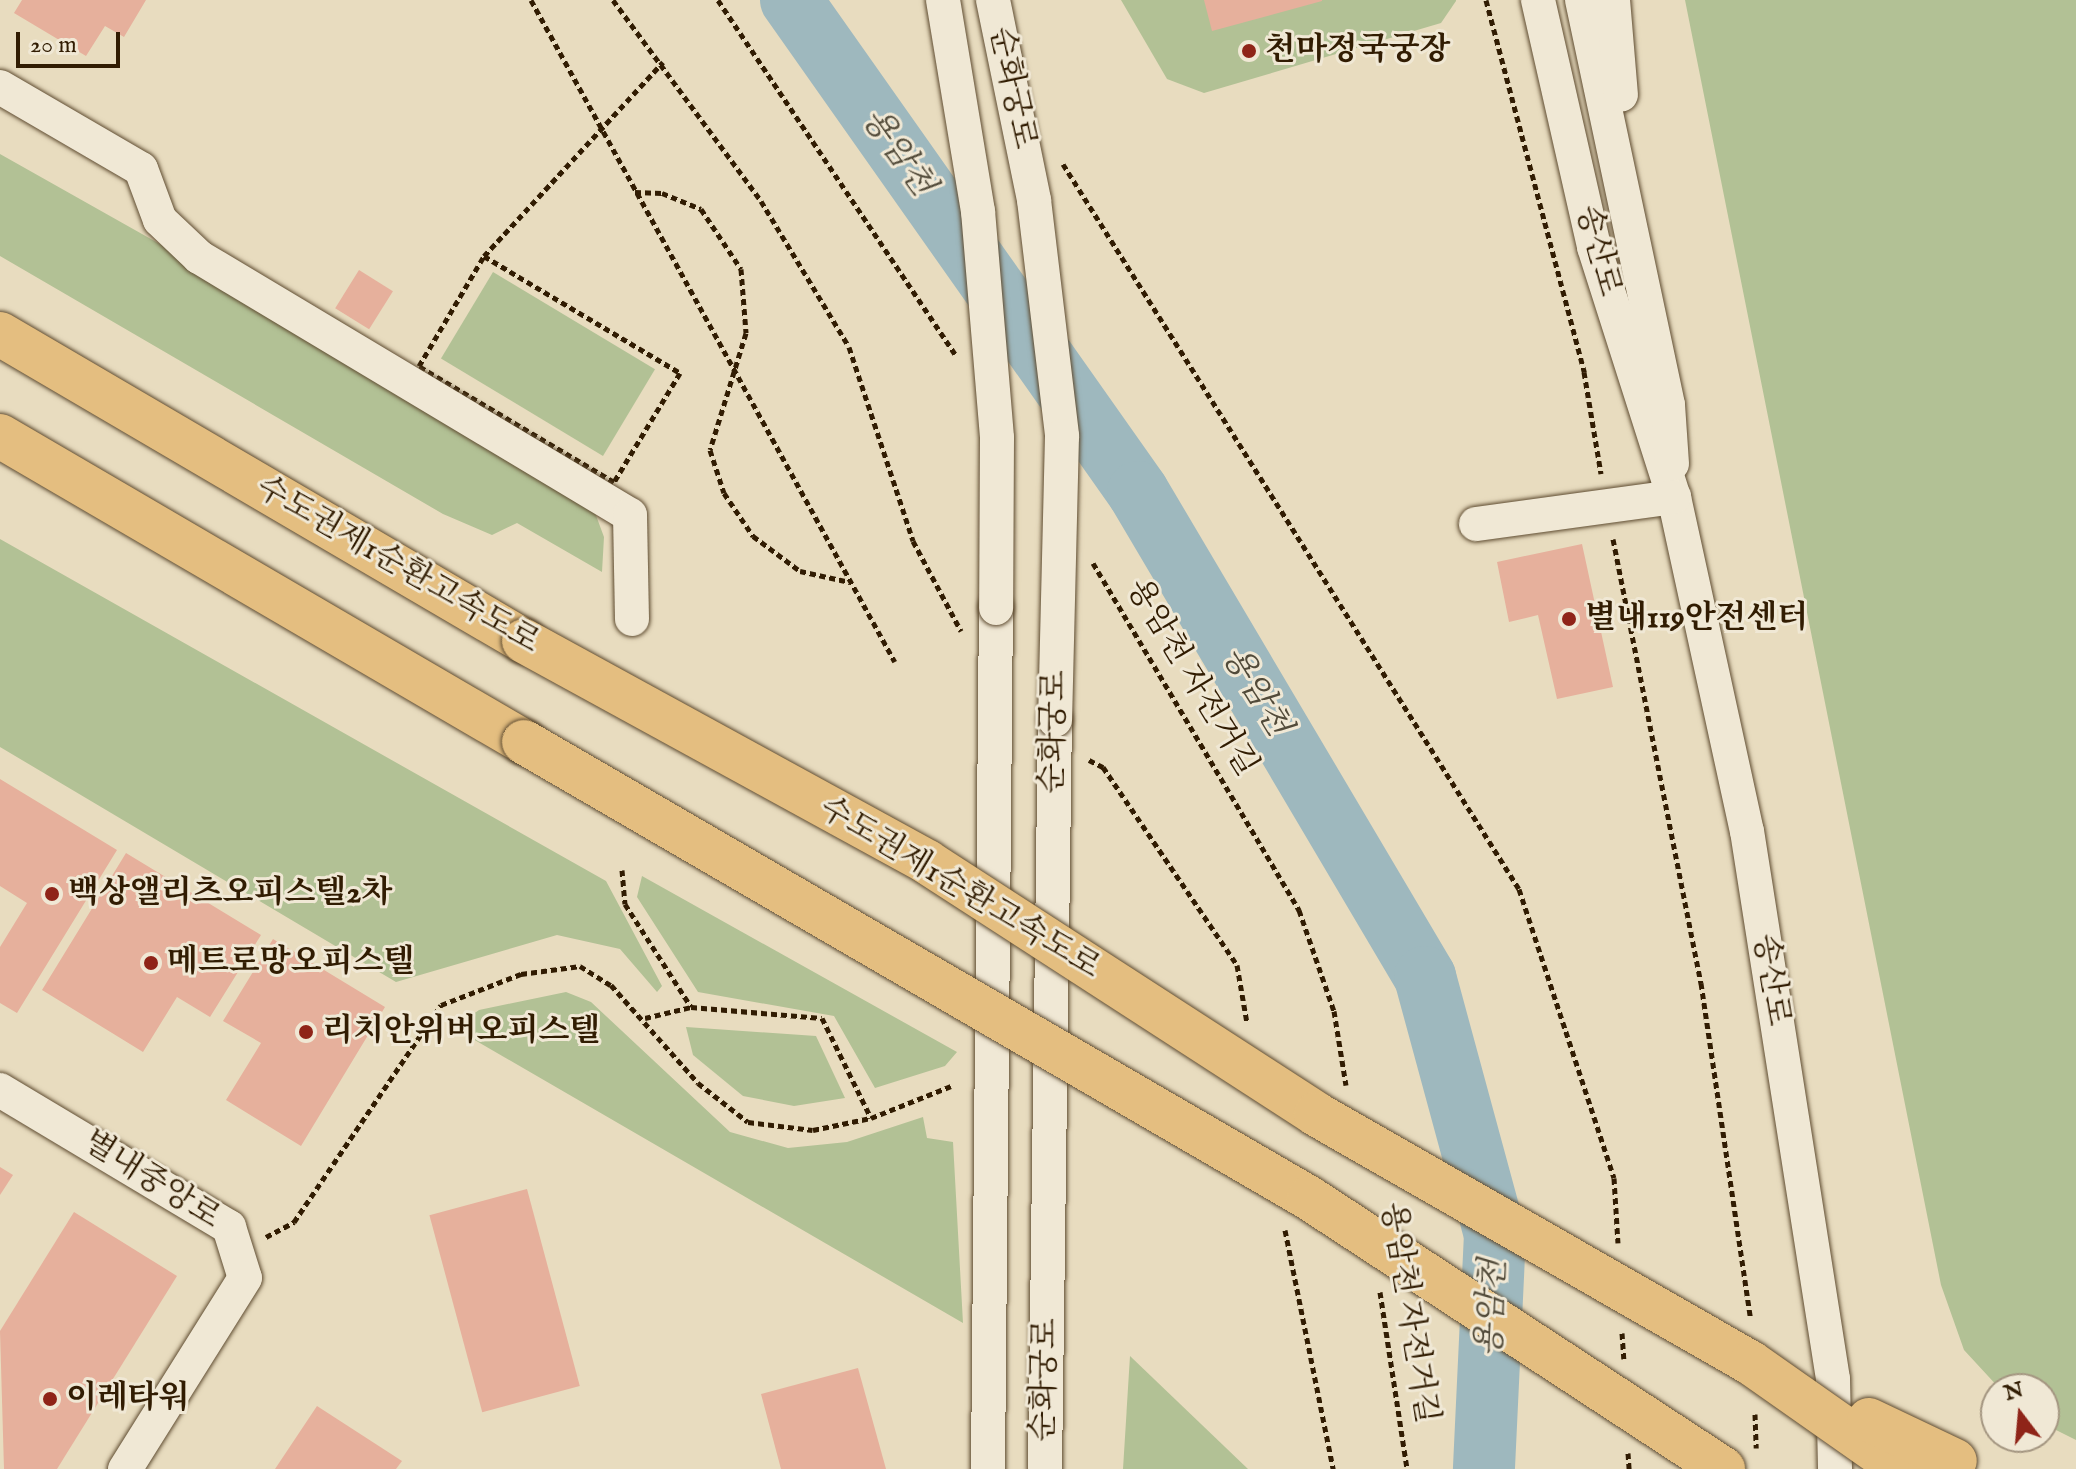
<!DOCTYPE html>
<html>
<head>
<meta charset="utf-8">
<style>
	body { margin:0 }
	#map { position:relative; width:2076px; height:1469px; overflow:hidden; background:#e8dcbf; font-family:"IM FELL English","Noto Serif KR",serif }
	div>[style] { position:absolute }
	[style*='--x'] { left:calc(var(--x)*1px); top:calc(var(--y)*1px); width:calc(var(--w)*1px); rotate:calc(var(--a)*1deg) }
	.green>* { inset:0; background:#b2c195; transform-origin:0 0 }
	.river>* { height:62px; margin:-31px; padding:0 31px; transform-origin:31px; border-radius:31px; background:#9eb8be }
	.building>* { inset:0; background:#e6b09c; transform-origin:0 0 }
	.path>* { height:5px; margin-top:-2.5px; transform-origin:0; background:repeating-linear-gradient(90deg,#311c02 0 6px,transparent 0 10px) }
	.roads { filter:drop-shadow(0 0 2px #5f4c31) drop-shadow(0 0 2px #5f4c31) }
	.minor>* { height:34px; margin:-17px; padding:0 17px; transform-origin:17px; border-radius:17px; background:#f0e8d5 }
	.highway>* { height:44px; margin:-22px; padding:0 22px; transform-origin:22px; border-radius:22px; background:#e4be80 }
	.bridges { filter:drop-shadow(0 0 2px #5f4c31) drop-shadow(0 0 2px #5f4c31) }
	.minor-bridge>* { height:34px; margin:-17px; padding:0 17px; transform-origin:17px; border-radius:17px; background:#f0e8d5 }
	.highway-bridge>* { height:44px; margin:-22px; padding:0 22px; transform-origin:22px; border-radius:22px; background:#e4be80 }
	.dots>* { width:22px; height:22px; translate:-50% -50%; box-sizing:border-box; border:4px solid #f0e8d5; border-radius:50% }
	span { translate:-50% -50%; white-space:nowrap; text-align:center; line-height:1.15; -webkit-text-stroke:6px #f0e8d5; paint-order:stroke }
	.poi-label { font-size:32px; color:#311c02; font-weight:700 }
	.left { translate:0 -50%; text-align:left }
	.street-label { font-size:32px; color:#311c02 }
	.water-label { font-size:34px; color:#524b3a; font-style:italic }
	.north { position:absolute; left:1980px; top:1373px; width:80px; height:80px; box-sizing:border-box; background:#f0e8d5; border:2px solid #a49681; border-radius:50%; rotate:344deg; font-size:22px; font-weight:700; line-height:32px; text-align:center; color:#311c02 }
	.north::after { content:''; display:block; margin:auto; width:28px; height:36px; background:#8f2418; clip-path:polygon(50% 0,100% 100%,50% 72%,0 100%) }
	.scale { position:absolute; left:16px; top:32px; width:104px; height:36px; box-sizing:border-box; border:4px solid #311c02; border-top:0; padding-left:10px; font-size:24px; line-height:28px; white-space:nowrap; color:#311c02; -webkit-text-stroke:6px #f0e8d5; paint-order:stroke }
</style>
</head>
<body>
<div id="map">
	<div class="green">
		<i style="clip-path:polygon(1121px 0,1456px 0,1456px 1px,1441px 23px,1204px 93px,1167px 79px)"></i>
		<i style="clip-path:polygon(1685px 0,2076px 0,2076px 1440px,2044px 1424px,2044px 1389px,2000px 1389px,1964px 1350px,1941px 1285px)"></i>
		<i style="clip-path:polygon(0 154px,584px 483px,604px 537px,602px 572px,517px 523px,492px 535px,443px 514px,0 256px)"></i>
		<i style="left:493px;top:272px;width:189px;height:101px;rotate:31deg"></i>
		<i style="clip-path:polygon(0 539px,606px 881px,662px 986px,657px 992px,620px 949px,557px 935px,396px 982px,0 747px)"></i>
		<i style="clip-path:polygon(642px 876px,957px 1052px,945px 1066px,875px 1088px,834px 1016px,698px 992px,637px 897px)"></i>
		<i style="clip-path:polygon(566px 992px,591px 1002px,730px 1132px,788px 1148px,847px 1142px,923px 1117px,927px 1138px,953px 1142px,963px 1323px,454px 1028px,479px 1010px)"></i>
		<i style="clip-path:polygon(686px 1027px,816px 1036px,845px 1098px,794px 1106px,743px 1096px,693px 1055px)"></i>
		<i style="clip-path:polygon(1130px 1356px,1248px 1469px,1123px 1469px)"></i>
	</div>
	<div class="river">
		<i style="--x:791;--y:0;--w:602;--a:54.81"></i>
		<i style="--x:1138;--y:492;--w:564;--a:59.38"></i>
		<i style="--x:1425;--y:977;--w:266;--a:74.8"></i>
		<i style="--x:1495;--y:1234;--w:235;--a:92.7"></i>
	</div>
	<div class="building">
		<i style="clip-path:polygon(22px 0,146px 0,124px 37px,105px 26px,86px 56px,14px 13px)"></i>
		<i style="clip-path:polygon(1204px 0,1322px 0,1322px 1px,1212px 31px)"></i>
		<i style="left:359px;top:270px;width:40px;height:45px;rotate:32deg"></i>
		<i style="clip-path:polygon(1582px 544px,1613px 687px,1557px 699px,1538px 615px,1509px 622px,1497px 562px)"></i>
		<i style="clip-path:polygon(0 779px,117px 850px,17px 1013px,0 1003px,0 947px,27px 903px,0 886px)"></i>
		<i style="clip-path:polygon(126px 853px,261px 935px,210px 1017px,177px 997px,143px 1052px,42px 990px)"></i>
		<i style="clip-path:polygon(273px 939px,385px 1007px,301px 1146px,226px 1100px,261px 1043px,223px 1021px)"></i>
		<i style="clip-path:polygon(0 1167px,13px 1175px,0 1195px)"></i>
		<i style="left:527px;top:1189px;width:204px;height:101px;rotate:75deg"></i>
		<i style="clip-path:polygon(74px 1212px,177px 1276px,57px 1469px,4px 1469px,0 1331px)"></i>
		<i style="clip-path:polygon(858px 1368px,886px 1469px,781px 1469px,761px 1394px)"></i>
		<i style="clip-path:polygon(317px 1406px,402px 1461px,396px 1469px,275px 1469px)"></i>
	</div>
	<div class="path">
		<i style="--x:531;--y:0;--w:755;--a:61.2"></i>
		<i style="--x:613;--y:0;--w:250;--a:53.6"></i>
		<i style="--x:761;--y:201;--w:170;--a:58.9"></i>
		<i style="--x:849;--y:347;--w:204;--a:71.7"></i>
		<i style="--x:913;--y:541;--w:102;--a:61.9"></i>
		<i style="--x:718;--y:0;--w:426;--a:56.2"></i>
		<i style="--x:1486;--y:0;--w:385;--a:75.2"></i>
		<i style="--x:1584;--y:372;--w:103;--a:80.5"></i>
		<i style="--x:1063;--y:164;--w:856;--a:57.83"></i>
		<i style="--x:1519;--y:889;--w:304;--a:71.8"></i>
		<i style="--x:1614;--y:1178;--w:65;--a:86.5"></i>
		<i style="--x:635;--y:192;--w:27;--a:2"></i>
		<i style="--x:662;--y:193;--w:42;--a:22.3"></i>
		<i style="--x:701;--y:209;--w:72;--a:56.3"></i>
		<i style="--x:741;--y:269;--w:64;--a:85.5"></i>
		<i style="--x:746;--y:333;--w:122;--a:107.1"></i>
		<i style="--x:710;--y:450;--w:45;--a:72"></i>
		<i style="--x:724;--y:493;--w:52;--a:56"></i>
		<i style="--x:753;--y:536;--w:59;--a:36.7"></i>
		<i style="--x:800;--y:571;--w:51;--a:12.4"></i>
		<i style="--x:484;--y:256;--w:228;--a:30.8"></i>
		<i style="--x:680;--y:373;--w:127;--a:121.2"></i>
		<i style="--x:614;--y:482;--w:227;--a:-149.3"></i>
		<i style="--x:419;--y:366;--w:128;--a:-59.4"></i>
		<i style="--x:484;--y:256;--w:264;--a:-47.3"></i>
		<i style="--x:1613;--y:539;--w:453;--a:78.8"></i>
		<i style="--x:1701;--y:983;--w:337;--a:81.6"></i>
		<i style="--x:1093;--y:563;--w:404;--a:59.3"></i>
		<i style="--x:1299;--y:910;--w:107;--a:70.9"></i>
		<i style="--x:1334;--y:1011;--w:75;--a:80.8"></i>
		<i style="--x:1089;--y:760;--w:16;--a:27"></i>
		<i style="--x:1103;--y:767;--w:239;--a:55.9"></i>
		<i style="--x:1237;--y:965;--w:59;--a:80.2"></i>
		<i style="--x:622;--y:870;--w:34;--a:85"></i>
		<i style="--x:625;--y:904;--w:122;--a:57.3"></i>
		<i style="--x:645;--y:1018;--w:47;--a:-13.4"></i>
		<i style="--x:691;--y:1007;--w:131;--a:4.8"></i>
		<i style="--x:822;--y:1018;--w:111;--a:63.9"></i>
		<i style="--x:1285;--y:1230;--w:244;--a:78.6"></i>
		<i style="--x:266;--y:1237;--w:32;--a:-28"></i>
		<i style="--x:294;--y:1222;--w:262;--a:-55.9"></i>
		<i style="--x:441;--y:1005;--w:86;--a:-21.2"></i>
		<i style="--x:521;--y:974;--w:60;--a:-7.7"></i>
		<i style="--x:580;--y:966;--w:36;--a:32"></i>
		<i style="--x:611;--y:985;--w:131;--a:48.4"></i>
		<i style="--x:698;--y:1083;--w:63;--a:38"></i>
		<i style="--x:748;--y:1122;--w:65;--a:7"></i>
		<i style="--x:813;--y:1130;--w:59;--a:-11.7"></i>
		<i style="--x:871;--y:1118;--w:86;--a:-21.8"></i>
		<i style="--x:1380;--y:1292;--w:179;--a:81.3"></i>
		<i style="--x:1622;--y:1333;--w:26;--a:86"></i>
		<i style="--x:1755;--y:1414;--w:34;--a:88"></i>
		<i style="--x:1628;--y:1453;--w:16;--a:86"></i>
	</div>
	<div class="roads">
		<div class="minor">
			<i style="--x:1538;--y:0;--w:253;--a:77.2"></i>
			<i style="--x:1594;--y:247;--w:262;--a:72.3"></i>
			<i style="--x:1674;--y:497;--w:342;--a:77.7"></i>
			<i style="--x:1747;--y:831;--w:555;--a:81.08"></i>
			<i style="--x:1833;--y:1379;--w:90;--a:88.7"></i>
			<i style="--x:1582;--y:0;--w:414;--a:78"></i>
			<i style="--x:1668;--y:405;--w:59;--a:86.1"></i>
			<i style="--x:1613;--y:0;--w:95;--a:85.2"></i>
			<i style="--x:0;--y:87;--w:163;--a:30.2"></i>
			<i style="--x:141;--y:169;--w:54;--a:69.6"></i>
			<i style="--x:160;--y:220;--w:54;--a:43.5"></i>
			<i style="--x:199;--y:257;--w:502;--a:30.91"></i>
			<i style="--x:630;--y:515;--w:104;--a:88.9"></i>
			<i style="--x:1476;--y:524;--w:200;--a:-7.8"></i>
			<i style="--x:0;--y:1090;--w:267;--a:30.9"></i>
			<i style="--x:229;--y:1227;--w:53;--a:72.6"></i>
			<i style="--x:245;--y:1278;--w:226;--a:122.1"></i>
			<i style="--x:988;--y:1469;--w:861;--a:-89.47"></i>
			<i style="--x:1045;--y:1469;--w:749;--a:-89.24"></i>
		</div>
		<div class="highway">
			<i style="--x:0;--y:334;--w:607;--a:30.37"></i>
			<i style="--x:0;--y:436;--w:607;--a:30.28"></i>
		</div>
	</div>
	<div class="bridges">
		<div class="minor-bridge">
			<i style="--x:943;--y:0;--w:214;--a:80.6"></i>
			<i style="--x:978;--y:211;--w:228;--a:85.2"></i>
			<i style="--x:997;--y:438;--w:170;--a:90.3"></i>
			<i style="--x:993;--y:0;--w:204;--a:78.4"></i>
			<i style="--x:1034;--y:200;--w:238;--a:83.2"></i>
			<i style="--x:1062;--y:436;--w:284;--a:91.4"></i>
		</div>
		<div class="highway-bridge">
			<i style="--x:524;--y:641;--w:460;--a:28.7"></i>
			<i style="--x:927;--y:862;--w:463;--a:32.9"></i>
			<i style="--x:1316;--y:1114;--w:501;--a:29.79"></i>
			<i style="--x:1751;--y:1363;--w:184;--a:35.1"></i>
			<i style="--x:524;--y:742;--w:908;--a:30.15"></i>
			<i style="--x:1309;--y:1198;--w:495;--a:33.2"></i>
			<i style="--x:1869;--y:1420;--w:95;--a:25.5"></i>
		</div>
	</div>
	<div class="dots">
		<i style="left:1249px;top:51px;background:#8f2418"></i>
		<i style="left:1569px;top:619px;background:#8f2418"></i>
		<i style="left:52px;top:894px;background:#8f2418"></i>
		<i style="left:151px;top:963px;background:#8f2418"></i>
		<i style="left:306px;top:1032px;background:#8f2418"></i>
		<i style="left:50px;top:1399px;background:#8f2418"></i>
	</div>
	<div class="poi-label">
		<span class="left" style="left:1265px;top:51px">천마정국궁장</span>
		<span class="left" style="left:1585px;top:619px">별내119안전센터</span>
		<span class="left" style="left:68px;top:894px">백상앨리츠오피스텔2차</span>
		<span class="left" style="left:167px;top:963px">메트로망오피스텔</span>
		<span class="left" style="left:322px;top:1032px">리치안위버오피스텔</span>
		<span class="left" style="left:66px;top:1399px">이레타워</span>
	</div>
	<div class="street-label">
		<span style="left:1011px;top:88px;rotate:78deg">순화궁로</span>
		<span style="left:1597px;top:251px;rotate:75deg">송산로</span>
		<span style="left:397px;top:566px;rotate:30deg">수도권제1순환고속도로</span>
		<span style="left:1191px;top:678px;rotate:59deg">용암천 자전거길</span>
		<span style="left:1055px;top:732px;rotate:-89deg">순화궁로</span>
		<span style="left:959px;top:889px;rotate:31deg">수도권제1순환고속도로</span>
		<span style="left:1770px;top:980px;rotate:81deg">송산로</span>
		<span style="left:151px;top:1181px;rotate:32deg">별내중앙로</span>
		<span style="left:1408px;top:1313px;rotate:81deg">용암천 자전거길</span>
		<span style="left:1046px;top:1380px;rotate:-89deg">순화궁로</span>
	</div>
	<div class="water-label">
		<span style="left:898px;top:152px;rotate:55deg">용암천</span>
		<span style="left:1256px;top:691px;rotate:59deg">용암천</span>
		<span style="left:1492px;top:1308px;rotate:-87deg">용암천</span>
	</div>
	<div class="north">N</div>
	<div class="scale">20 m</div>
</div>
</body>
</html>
